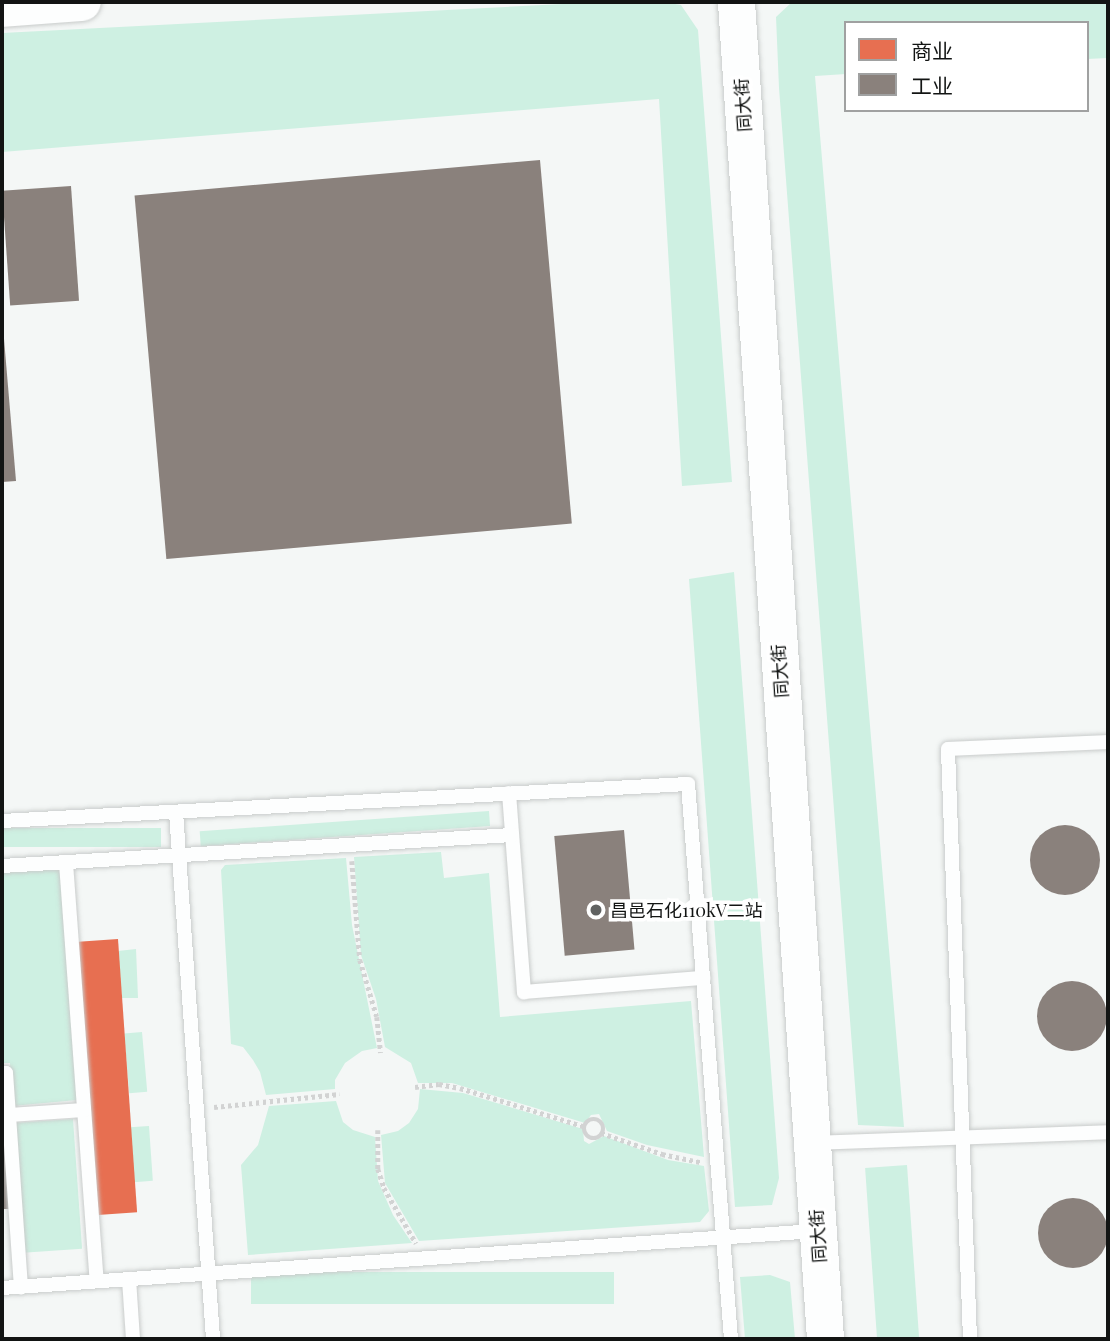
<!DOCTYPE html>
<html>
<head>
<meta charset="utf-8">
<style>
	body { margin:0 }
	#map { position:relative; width:1110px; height:1341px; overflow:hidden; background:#f4f7f6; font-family:"Playfair Display","Noto Sans SC",serif }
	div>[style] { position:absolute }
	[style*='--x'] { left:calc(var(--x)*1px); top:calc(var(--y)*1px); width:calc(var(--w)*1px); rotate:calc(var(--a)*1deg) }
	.green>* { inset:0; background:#cef0e2; transform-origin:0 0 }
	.shops>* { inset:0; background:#e76f51; transform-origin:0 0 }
	.industry>* { inset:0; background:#8a817c; transform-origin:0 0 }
	.round { border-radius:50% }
	.path>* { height:4.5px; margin-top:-2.25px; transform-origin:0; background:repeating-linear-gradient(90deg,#d2d3d3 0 3.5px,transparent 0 7px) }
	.path>.ring { margin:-2.25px; padding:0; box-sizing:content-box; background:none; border:4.5px solid #d2d3d3; border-radius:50% }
	.roads { filter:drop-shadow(0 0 2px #c9cccb) drop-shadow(0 0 2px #c9cccb) }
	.service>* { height:14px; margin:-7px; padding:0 7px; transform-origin:7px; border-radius:7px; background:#fdfefe }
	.tertiary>* { height:37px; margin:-18.5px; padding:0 18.5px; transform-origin:18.5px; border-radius:18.5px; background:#fdfefe }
	.secondary>* { height:38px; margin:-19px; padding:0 19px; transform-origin:19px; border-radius:19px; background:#fdfefe }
	.dots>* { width:19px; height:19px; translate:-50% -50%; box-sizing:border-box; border:4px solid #fff; border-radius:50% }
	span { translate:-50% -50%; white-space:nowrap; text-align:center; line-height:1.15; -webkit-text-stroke:7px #fff; paint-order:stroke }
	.street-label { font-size:18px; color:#121413 }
	.poi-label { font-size:18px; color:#121413 }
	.left { translate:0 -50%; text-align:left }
	.frame { position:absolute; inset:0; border:4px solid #121413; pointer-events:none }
	.legend { position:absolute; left:844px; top:21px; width:245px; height:91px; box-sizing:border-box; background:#fff; border:2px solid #a0a1a1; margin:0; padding:9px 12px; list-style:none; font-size:21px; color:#121413 }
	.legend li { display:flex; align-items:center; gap:14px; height:35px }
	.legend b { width:35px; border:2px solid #a0a1a1 }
</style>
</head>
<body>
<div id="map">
	<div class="green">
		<i style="clip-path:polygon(602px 2px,664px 2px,681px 5px,698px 30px,732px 482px,682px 486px,659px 99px,2px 152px,2px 33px)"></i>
		<i style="clip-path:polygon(792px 2px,1108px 2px,1108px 58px,1087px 59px,1087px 23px,846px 23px,846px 74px,815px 76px,904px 1127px,858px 1125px,779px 88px,776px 17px)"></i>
		<i style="clip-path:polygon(734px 572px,779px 1178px,772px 1205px,735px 1207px,689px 579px)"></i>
		<i style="left:489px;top:811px;width:15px;height:290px;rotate:86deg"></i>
		<i style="left:161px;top:828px;width:19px;height:159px;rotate:90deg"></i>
		<i style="clip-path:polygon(441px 852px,444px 878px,489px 873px,500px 1017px,691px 1001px,704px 1157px,647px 1145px,607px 1131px,599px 1114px,591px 1115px,585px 1123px,452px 1083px,418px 1083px,411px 1063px,385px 1047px,376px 999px,361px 955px,354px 857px)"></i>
		<i style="clip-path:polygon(346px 858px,352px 925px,377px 1048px,362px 1051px,345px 1063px,335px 1080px,335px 1089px,266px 1095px,260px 1072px,253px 1060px,243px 1047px,231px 1044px,221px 870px,225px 865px)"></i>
		<i style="clip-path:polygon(62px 869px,77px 1100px,12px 1106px,10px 1063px,2px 1063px,2px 873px)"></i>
		<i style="clip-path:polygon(136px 949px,138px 998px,122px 998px,118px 951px)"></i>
		<i style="left:142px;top:1032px;width:60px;height:18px;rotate:85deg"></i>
		<i style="clip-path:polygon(420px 1089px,463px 1093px,583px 1129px,584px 1141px,589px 1144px,604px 1136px,668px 1160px,704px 1166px,709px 1211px,700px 1222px,419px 1241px,385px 1183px,381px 1135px,398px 1131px,409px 1123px,418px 1109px)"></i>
		<i style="clip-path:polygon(336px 1101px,343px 1122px,353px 1130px,375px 1137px,378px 1181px,393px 1215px,412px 1243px,248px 1255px,241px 1165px,258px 1145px,269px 1106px)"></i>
		<i style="left:73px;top:1119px;width:130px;height:59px;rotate:86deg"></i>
		<i style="left:149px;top:1126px;width:55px;height:19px;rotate:86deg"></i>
		<i style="left:907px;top:1165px;width:174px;height:42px;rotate:86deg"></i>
		<i style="left:614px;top:1272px;width:32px;height:363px;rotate:90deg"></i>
		<i style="clip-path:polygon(770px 1275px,790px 1282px,795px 1339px,745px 1339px,740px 1277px)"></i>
	</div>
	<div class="shops">
		<i style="left:118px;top:939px;width:274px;height:43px;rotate:86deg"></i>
	</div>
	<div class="industry">
		<i style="left:540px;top:160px;width:365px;height:407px;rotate:85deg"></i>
		<i style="left:71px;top:186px;width:115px;height:69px;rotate:86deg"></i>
		<i style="clip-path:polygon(2px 315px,16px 481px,2px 482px)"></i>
		<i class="round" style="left:1030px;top:825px;width:70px;height:70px"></i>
		<i style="left:624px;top:830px;width:120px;height:70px;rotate:85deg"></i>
		<i class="round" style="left:1037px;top:981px;width:70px;height:70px"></i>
		<i style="clip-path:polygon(2px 1089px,13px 1209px,2px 1209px)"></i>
		<i class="round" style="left:1038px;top:1198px;width:70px;height:70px"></i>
	</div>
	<div class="path">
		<i style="--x:352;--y:861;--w:99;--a:85.4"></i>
		<i style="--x:360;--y:960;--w:59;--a:73.4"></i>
		<i style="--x:377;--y:1017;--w:36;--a:84"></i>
		<i style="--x:415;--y:1087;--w:24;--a:-7"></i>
		<i style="--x:439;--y:1084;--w:21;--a:11"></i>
		<i style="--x:460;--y:1088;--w:132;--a:17.2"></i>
		<i style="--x:214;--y:1107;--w:126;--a:-5.9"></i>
		<i class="ring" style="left:584px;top:1119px;width:15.5px;height:15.5px"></i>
		<i style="--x:378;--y:1130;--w:39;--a:90"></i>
		<i style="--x:378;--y:1169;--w:20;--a:72"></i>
		<i style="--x:384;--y:1188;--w:64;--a:59.8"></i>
		<i style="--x:601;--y:1133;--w:65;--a:19"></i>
		<i style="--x:662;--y:1154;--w:39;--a:12"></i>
	</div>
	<div class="roads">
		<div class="service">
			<i style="--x:509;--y:793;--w:200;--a:85.7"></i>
			<i style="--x:524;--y:992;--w:180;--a:-4.5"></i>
			<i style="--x:176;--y:812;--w:528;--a:85.98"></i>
			<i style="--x:2;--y:821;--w:687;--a:-3.09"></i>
			<i style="--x:688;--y:784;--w:557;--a:85.57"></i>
			<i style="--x:66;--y:863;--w:419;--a:85.8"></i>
			<i style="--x:2;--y:866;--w:511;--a:-3.48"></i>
			<i style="--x:2;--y:1073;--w:4;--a:0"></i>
			<i style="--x:6;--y:1073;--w:215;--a:86"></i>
			<i style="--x:9;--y:1115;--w:75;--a:-3.8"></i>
			<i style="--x:812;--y:1143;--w:296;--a:-2.1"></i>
			<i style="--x:129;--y:1279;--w:60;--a:86.2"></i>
			<i style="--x:2;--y:1288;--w:816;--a:-4.01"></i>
			<i style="--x:970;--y:1339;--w:590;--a:-92.14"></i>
			<i style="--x:948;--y:749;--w:160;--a:-2.5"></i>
		</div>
		<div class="tertiary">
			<i style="--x:736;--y:2;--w:1340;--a:86.19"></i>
		</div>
		<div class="secondary">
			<i style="--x:2;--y:8;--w:80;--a:-4.3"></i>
		</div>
	</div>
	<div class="dots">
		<i style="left:596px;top:910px;background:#616362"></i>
	</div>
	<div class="street-label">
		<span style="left:743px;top:105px;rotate:-94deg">同大街</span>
		<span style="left:780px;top:671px;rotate:-94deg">同大街</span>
		<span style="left:818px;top:1236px;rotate:-94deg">同大街</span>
	</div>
	<div class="poi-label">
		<span class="left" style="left:610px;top:910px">昌邑石化110kV二站</span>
	</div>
	<div class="frame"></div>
	<ul class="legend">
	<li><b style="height:19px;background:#e76f51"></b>商业</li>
	<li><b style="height:19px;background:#8a817c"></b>工业</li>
	</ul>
</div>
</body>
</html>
